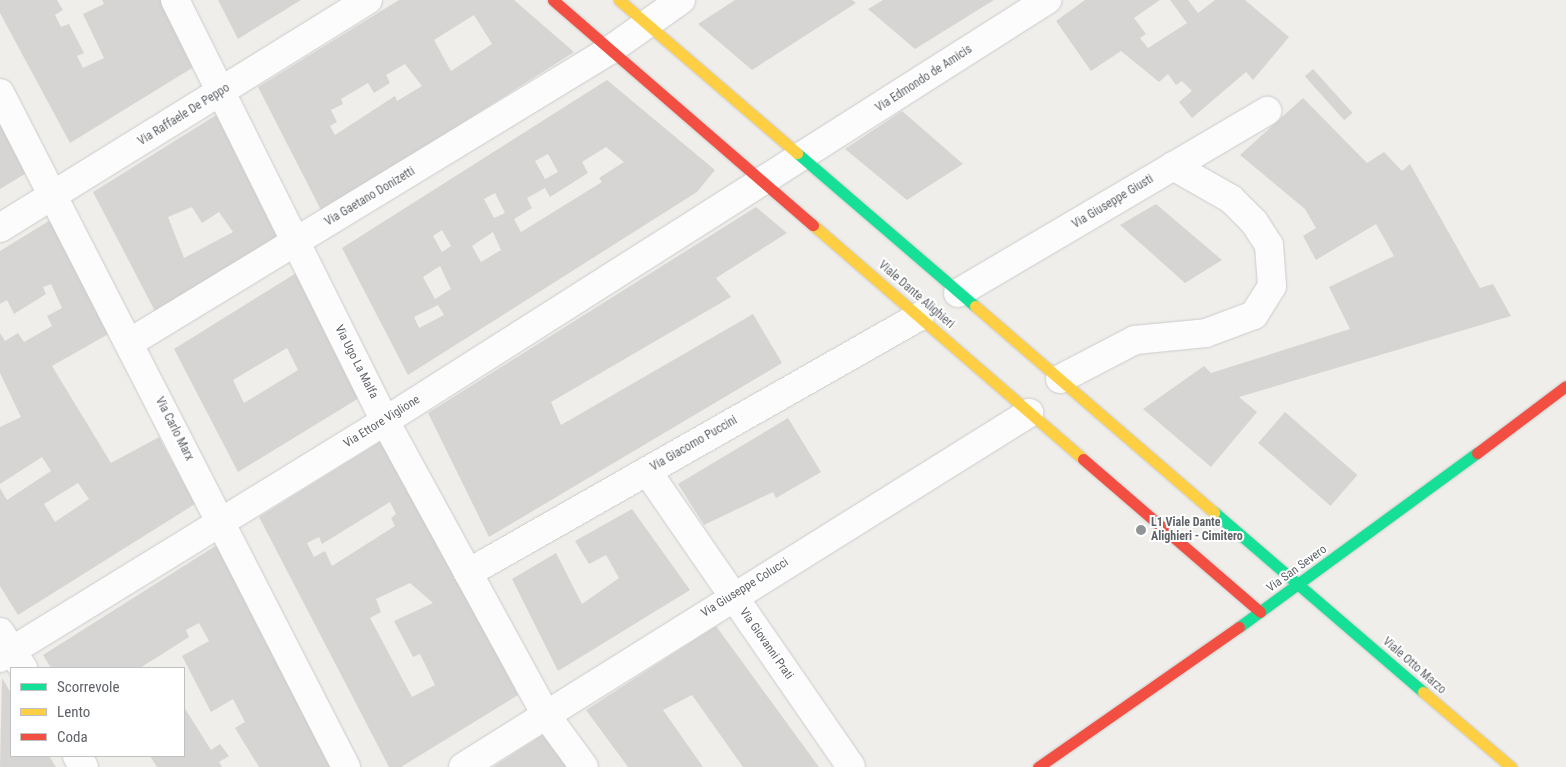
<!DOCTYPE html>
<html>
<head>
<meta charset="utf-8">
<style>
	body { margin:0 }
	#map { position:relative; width:1566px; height:767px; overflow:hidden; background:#efeeea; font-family:"Roboto Condensed",sans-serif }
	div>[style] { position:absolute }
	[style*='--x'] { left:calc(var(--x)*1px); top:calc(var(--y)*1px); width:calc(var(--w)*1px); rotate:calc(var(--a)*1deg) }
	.building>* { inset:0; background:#d6d5d3; transform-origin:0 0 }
	.roads { filter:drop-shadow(0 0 1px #cbcccc) drop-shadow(0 0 1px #cbcccc) }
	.street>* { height:28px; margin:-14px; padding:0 14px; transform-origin:14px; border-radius:14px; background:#fdfcfc }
	.fast>* { height:11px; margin:-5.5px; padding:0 5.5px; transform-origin:5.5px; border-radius:5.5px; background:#16e098 }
	.slow>* { height:11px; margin:-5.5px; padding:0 5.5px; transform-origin:5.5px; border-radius:5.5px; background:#ffcf43 }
	.jam>* { height:11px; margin:-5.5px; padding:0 5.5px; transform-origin:5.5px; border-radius:5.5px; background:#f24e42 }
	.dots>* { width:14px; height:14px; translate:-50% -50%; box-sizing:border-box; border:2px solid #fff; border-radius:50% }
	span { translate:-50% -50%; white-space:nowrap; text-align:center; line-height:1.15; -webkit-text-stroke:4px #fff; paint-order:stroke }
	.street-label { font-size:12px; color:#5f6368 }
	.poi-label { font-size:12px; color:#5f6368; font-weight:700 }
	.left { translate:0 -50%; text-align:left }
	.legend { position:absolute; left:10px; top:667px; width:175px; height:90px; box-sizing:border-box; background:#fff; border:1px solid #bfc1c3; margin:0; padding:6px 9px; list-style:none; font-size:15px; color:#5f6368 }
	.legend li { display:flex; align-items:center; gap:10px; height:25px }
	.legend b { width:25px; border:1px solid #bfc1c3 }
</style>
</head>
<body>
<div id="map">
	<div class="building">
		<i style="clip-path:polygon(0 0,57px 0,63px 10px,55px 15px,61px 27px,69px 24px,84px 53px,77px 56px,83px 68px,104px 58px,83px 14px,104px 4px,102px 0,163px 0,197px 65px,70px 143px,0 13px)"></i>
		<i style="clip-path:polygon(218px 0,301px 0,238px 39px)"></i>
		<i style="clip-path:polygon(evenodd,399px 0,514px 0,574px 52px,322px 212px,258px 87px,399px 0,474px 15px,492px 44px,451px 71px,434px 40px,474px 15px,399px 0,405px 64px,422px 86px,397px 101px,395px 96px,335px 135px,330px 126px,337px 122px,331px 110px,343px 104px,341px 99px,368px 83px,374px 93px,390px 83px,386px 75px,405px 64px)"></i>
		<i style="clip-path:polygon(735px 0,852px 0,856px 3px,752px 70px,698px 24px)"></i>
		<i style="clip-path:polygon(883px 0,994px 0,915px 49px,868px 9px)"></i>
		<i style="clip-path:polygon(1085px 0,1160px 0,1134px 18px,1146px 34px,1140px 38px,1148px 48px,1187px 23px,1170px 0,1188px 0,1198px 13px,1215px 0,1245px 0,1289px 37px,1253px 80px,1246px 72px,1192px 118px,1179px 102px,1192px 91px,1182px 81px,1176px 85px,1168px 74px,1159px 82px,1121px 51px,1091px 71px,1056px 21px)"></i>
		<i style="left:1313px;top:69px;width:59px;height:11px;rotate:48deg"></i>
		<i style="clip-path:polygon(evenodd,607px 80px,715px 170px,697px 192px,408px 375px,342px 248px,607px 80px,606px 147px,624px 162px,599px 178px,602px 182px,521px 232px,514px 219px,532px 208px,527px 198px,545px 188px,550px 197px,588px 173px,582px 162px,606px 147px,607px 80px,548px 154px,558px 172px,545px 179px,535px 161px,548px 154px,607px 80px,495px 193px,505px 213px,494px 218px,484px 199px,495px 193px,607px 80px,442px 230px,451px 246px,442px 252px,433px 236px,442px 230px,607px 80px,493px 232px,501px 250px,481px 262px,472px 246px,493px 232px,607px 80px,440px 266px,451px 289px,435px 299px,423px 277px,440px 266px,607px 80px,438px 305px,444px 315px,419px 328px,414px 317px,438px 305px)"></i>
		<i style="clip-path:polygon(1303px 98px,1367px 163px,1384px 152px,1402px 171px,1410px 164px,1480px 288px,1493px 284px,1511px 316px,1239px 397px,1257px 412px,1211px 467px,1143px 409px,1204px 366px,1211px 373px,1350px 329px,1329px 287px,1394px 256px,1376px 224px,1316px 260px,1303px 236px,1316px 228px,1305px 209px,1240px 155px)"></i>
		<i style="clip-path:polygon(902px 111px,963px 164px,907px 200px,845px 149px)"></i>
		<i style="clip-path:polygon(evenodd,221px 112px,287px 237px,158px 317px,93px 192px,221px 112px,192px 207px,202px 223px,219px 212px,233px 232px,184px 258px,168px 217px,192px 207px)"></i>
		<i style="clip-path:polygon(0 121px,28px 172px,0 189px)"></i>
		<i style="clip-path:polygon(1156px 204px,1222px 260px,1185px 283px,1120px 225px)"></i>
		<i style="clip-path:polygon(756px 207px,787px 233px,716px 278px,731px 297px,551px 402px,561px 425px,753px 314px,782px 363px,489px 537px,428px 413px)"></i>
		<i style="clip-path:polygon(evenodd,52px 219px,112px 332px,52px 366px,111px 463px,159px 437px,195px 504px,18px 615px,0 586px,0 488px,7px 500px,51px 471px,42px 457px,0 484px,0 427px,21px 417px,0 373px,0 333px,5px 341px,18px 333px,24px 342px,52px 326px,47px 316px,62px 308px,51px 284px,43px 287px,46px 294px,14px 314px,7px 300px,0 304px,0 251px,52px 219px,78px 483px,89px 499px,55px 522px,44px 504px,78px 483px)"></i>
		<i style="clip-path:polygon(evenodd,301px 270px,364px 395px,238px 472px,174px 349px,301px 270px,287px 348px,298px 370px,244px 403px,233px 380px,287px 348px)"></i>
		<i style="left:1285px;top:412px;width:96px;height:41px;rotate:41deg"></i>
		<i style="clip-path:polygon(788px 418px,821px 472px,776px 498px,773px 492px,704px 525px,678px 484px)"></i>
		<i style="clip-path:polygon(evenodd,386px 438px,518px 695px,401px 767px,389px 767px,259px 517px,386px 438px,390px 502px,396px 514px,391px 518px,395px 526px,332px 566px,325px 551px,314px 557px,307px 543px,319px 537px,322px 544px,390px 502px,386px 438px,410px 583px,433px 603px,394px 621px,413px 657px,420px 654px,435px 685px,412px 697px,370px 618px,381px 612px,376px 599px,410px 583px)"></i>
		<i style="clip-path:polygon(632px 509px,690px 590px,558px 671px,512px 579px,556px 553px,582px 604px,619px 578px,606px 555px,589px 564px,575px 541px)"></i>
		<i style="clip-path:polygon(217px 545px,332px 767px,259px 767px,235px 728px,245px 722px,233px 699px,211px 712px,182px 656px,209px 641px,199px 623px,186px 630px,189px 637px,140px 668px,51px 668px,43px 655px)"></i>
		<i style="clip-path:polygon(716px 626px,819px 767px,743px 767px,692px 695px,663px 710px,703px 767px,628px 767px,586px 710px)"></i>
		<i style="clip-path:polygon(2px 678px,11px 693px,11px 756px,49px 756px,56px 767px,0 767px)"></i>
		<i style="clip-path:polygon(184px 707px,211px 750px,220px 744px,229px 756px,219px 762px,222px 767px,157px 767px,150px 756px,184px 756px)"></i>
		<i style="clip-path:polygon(547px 732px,572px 767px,493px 767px)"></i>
	</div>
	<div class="roads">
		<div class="street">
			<i style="--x:175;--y:0;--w:470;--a:63.5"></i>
			<i style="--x:385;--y:421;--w:335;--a:61.3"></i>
			<i style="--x:546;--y:715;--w:64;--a:53.8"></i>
			<i style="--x:0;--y:93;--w:758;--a:62.83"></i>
			<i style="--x:0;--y:228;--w:433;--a:-31.8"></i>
			<i style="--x:958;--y:293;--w:359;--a:-30.5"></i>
			<i style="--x:129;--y:343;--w:563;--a:-31.35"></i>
			<i style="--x:610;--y:50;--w:87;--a:-35.2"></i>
			<i style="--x:1060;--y:379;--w:85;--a:-27.5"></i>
			<i style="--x:1135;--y:340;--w:71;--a:-5.6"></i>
			<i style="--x:1206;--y:333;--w:51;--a:-20.6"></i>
			<i style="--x:1254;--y:315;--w:34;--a:-58"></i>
			<i style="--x:1272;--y:286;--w:41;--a:-94.2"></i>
			<i style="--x:1269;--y:245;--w:27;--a:-123"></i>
			<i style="--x:1254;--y:222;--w:33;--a:-135"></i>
			<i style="--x:1231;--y:199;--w:67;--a:-150.4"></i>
			<i style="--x:647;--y:471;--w:359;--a:55.4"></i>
			<i style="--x:468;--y:573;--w:520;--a:-29.62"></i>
			<i style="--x:0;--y:632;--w:43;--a:57.4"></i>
			<i style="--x:0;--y:658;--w:452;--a:-31.6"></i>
			<i style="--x:385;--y:421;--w:785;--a:-32.45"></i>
			<i style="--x:77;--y:756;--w:13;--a:58"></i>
			<i style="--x:463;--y:767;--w:668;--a:-32.02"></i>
		</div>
		<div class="fast">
			<i style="--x:797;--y:153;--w:235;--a:40.7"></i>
			<i style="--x:1214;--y:512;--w:276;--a:40.7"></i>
			<i style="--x:1239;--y:627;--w:295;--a:-36.2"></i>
		</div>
		<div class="slow">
			<i style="--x:619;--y:0;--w:235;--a:40.7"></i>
			<i style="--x:813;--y:225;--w:357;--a:40.9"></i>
			<i style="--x:975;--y:306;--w:316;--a:40.8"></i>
			<i style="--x:1423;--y:692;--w:116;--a:40.4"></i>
		</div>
		<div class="jam">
			<i style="--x:553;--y:0;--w:344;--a:40.9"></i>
			<i style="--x:1477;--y:453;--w:111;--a:-37"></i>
			<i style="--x:1083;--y:459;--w:234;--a:40.8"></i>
			<i style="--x:1038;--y:767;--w:245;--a:-34.9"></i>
		</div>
	</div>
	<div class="dots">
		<i style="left:1141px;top:530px;background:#919496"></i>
	</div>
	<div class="street-label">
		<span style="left:924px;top:79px;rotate:-33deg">Via Edmondo de Amicis</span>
		<span style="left:184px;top:115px;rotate:-32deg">Via Raffaele De Peppo</span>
		<span style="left:370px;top:197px;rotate:-31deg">Via Gaetano Donizetti</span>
		<span style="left:1113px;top:202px;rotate:-31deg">Via Giuseppe Giusti</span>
		<span style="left:916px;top:295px;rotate:41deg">Viale Dante Alighieri</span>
		<span style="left:356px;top:362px;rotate:63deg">Via Ugo La Malfa</span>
		<span style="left:382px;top:422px;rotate:-32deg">Via Ettore Viglione</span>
		<span style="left:174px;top:429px;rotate:63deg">Via Carlo Marx</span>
		<span style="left:694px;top:444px;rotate:-30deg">Via Giacomo Puccini</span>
		<span style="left:1297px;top:569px;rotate:-36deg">Via San Severo</span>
		<span style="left:745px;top:588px;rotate:-32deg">Via Giuseppe Colucci</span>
		<span style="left:766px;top:644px;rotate:55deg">Via Giovanni Prati</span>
		<span style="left:1414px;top:666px;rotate:41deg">Viale Otto Marzo</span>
	</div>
	<div class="poi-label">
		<span class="left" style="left:1151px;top:530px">L1 Viale Dante<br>Alighieri - Cimitero</span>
	</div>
	<ul class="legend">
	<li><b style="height:6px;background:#16e098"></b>Scorrevole</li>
	<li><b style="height:6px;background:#ffcf43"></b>Lento</li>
	<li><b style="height:6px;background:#f24e42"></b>Coda</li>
	</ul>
</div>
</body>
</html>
